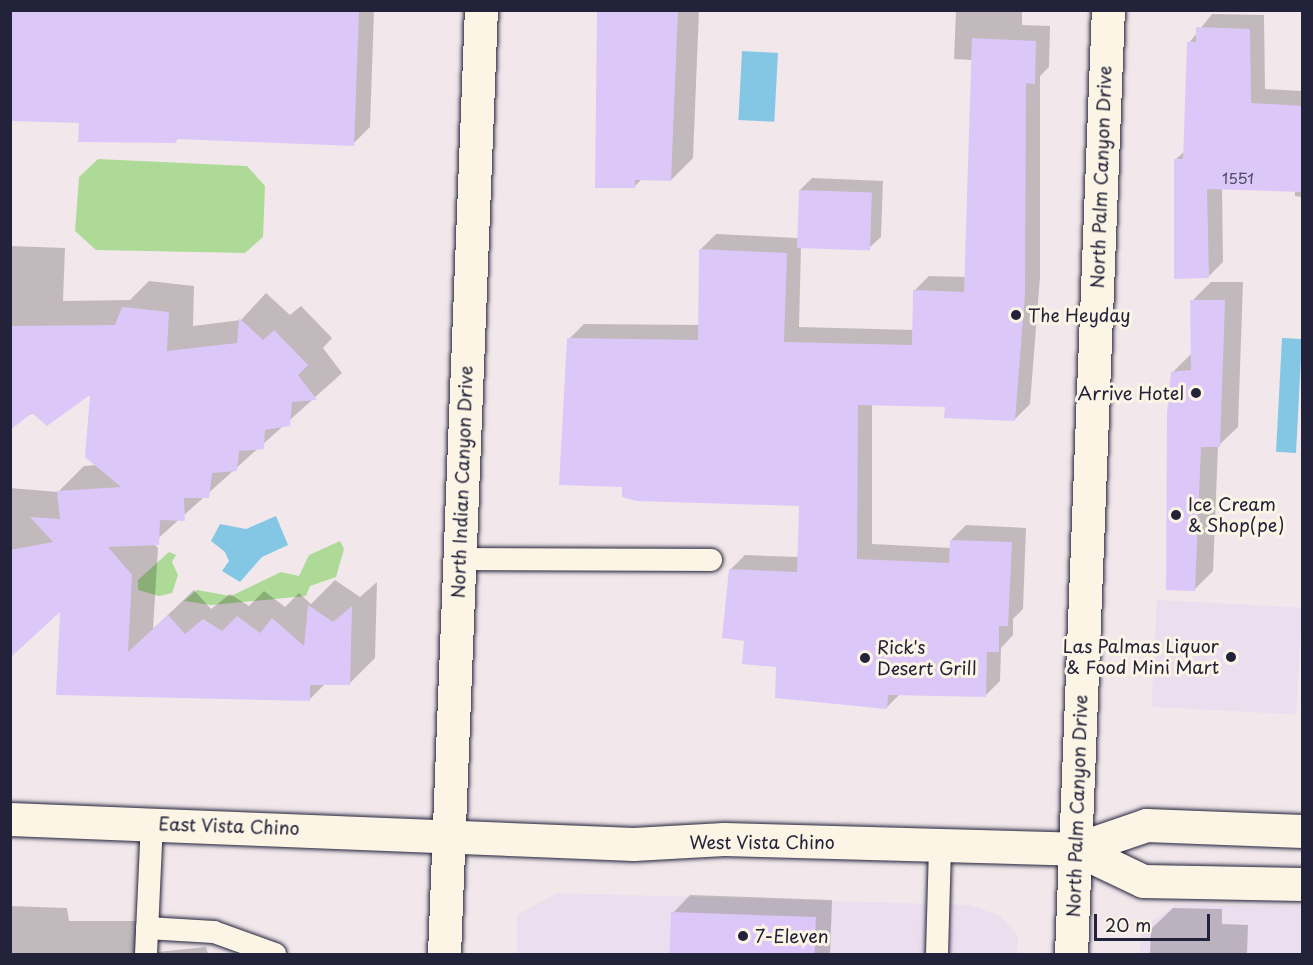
<!DOCTYPE html>
<html>
<head>
<meta charset="utf-8">
<style>
	body { margin:0 }
	#map { position:relative; width:1313px; height:965px; overflow:hidden; background:#f2e8eb; font-family:"Playpen Sans",sans-serif }
	div>[style] { position:absolute }
	[style*='--x'] { left:calc(var(--x)*1px); top:calc(var(--y)*1px); width:calc(var(--w)*1px); rotate:calc(var(--a)*1deg) }
	.built>* { inset:0; background:#ebdeef; transform-origin:0 0 }
	.green>* { inset:0; background:#aeda98 }
	.water>* { inset:0; background:#84c7e5; transform-origin:0 0 }
	.shadow>* { inset:0; background:#0003 }
	.building>* { inset:0; background:#dcc8f8; transform-origin:0 0 }
	.roads { filter:drop-shadow(0 0 2px #22223b) drop-shadow(0 0 2px #22223b) }
	.lane>* { height:22px; margin:-11px; padding:0 11px; transform-origin:11px; border-radius:11px; background:#fcf5e5 }
	.street>* { height:33px; margin:-16.5px; padding:0 16.5px; transform-origin:16.5px; border-radius:16.5px; background:#fcf5e5 }
	.secondary>* { height:33px; margin:-16.5px; padding:0 16.5px; transform-origin:16.5px; border-radius:16.5px; background:#fcf5e5 }
	.primary>* { height:33px; margin:-16.5px; padding:0 16.5px; transform-origin:16.5px; border-radius:16.5px; background:#fcf5e5 }
	.dots>* { width:16px; height:16px; translate:-50% -50%; box-sizing:border-box; border:3px solid #fcf5e5; border-radius:50% }
	span { translate:-50% -50%; white-space:nowrap; text-align:center; line-height:1.15; -webkit-text-stroke:6px #fcf5e5; paint-order:stroke }
	.number-label { font-size:15px; color:#504c6a }
	.number-label span { -webkit-text-stroke-width:0 }
	.street-label { font-size:18px; color:#22223b }
	.poi-label { font-size:18px; color:#22223b }
	.left { translate:0 -50%; text-align:left }
	.right { translate:-100% -50%; text-align:right }
	.frame { position:absolute; inset:0; border:12px solid #22223b; pointer-events:none }
	.scale { position:absolute; left:1094px; top:914px; width:116px; height:27px; box-sizing:border-box; border:3px solid #22223b; border-top:0; padding-left:8px; font-size:18px; line-height:21px; white-space:nowrap; color:#22223b; -webkit-text-stroke:4px #fcf5e5; paint-order:stroke }
</style>
</head>
<body>
<div id="map">
	<div class="built">
		<i style="left:1157px;top:600px;width:145px;height:107px;rotate:3deg"></i>
		<i style="clip-path:polygon(557px 893px,970px 905px,1000px 916px,1018px 936px,1017px 954px,517px 954px,517px 915px)"></i>
		<i style="clip-path:polygon(1175px 905px,1302px 906px,1302px 954px,1140px 954px,1141px 929px)"></i>
	</div>
	<div class="green">
		<i style="clip-path:polygon(98px 159px,247px 166px,265px 186px,263px 237px,245px 253px,96px 250px,75px 231px,79px 177px)"></i>
		<i style="clip-path:polygon(340px 541px,344px 549px,336px 577px,310px 586px,306px 596px,211px 605px,184px 601px,197px 590px,231px 596px,281px 572px,299px 576px,309px 555px)"></i>
		<i style="clip-path:polygon(169px 552px,176px 555px,172px 562px,178px 575px,172px 593px,159px 596px,138px 590px,138px 580px)"></i>
	</div>
	<div class="water">
		<i style="left:742px;top:51px;width:36px;height:69px;rotate:3deg"></i>
		<i style="left:1282px;top:338px;width:20px;height:114px;rotate:3deg"></i>
		<i style="clip-path:polygon(276px 516px,288px 545px,262px 557px,240px 582px,222px 571px,229px 561px,225px 552px,211px 541px,220px 524px,246px 529px)"></i>
	</div>
	<div class="shadow">
		<i style="clip-path:polygon(10px 10px,374px 10px,370px 127px,353px 144px,179px 137px,175px 142px,80px 122px)"></i>
		<i style="clip-path:polygon(599px 10px,699px 10px,693px 158px,671px 180px,642px 179px,635px 186px)"></i>
		<i style="clip-path:polygon(956px 10px,1022px 10px,1022px 25px,1050px 26px,1049px 67px,1040px 76px,1040px 277px,1030px 404px,1015px 419px,946px 406px,872px 404px,872px 544px,951px 548px,951px 540px,966px 525px,1026px 528px,1023px 609px,1013px 619px,1013px 635px,1001px 648px,1000px 681px,985px 696px,901px 693px,887px 707px,778px 665px,745px 639px,730px 570px,745px 555px,799px 557px,800px 504px,624px 485px,569px 339px,584px 324px,700px 325px,701px 249px,716px 234px,798px 238px,800px 190px,812px 178px,883px 181px,881px 237px,869px 248px,801px 247px,799px 327px,914px 330px,914px 291px,929px 276px,966px 277px,972px 60px,954px 59px)"></i>
		<i style="clip-path:polygon(1212px 14px,1264px 15px,1265px 89px,1302px 91px,1302px 197px,1295px 196px,1295px 191px,1222px 188px,1223px 262px,1209px 276px,1176px 159px,1185px 151px,1189px 43px)"></i>
		<i style="clip-path:polygon(10px 246px,65px 248px,63px 301px,130px 300px,149px 281px,194px 286px,193px 326px,241px 320px,266px 293px,290px 315px,301px 306px,332px 338px,323px 348px,342px 373px,153px 543px,158px 548px,153px 629px,194px 590px,211px 609px,230px 594px,249px 606px,264px 591px,285px 607px,299px 593px,311px 604px,335px 580px,360px 597px,377px 582px,375px 658px,349px 684px,326px 683px,309px 700px,58px 693px,61px 608px,10px 656px,10px 488px,58px 492px,84px 466px,97px 465px,92px 392px,10px 422px)"></i>
		<i style="clip-path:polygon(1211px 282px,1243px 282px,1238px 427px,1218px 446px,1213px 571px,1194px 590px,1172px 373px,1191px 354px,1192px 301px)"></i>
		<i style="clip-path:polygon(690px 895px,832px 900px,830px 954px,671px 954px,673px 913px)"></i>
		<i style="clip-path:polygon(10px 906px,67px 908px,69px 921px,141px 921px,138px 954px,206px 947px,208px 954px,10px 954px)"></i>
		<i style="clip-path:polygon(1173px 908px,1222px 909px,1222px 924px,1248px 925px,1247px 954px,1150px 954px,1151px 929px)"></i>
	</div>
	<div class="building">
		<i style="clip-path:polygon(10px 10px,359px 12px,354px 146px,176px 139px,175px 143px,78px 142px,79px 123px,10px 121px)"></i>
		<i style="clip-path:polygon(597px 10px,678px 10px,671px 181px,635px 180px,635px 188px,595px 188px)"></i>
		<i style="clip-path:polygon(1196px 27px,1250px 29px,1251px 103px,1302px 106px,1302px 192px,1207px 189px,1209px 278px,1174px 279px,1174px 159px,1183px 159px,1187px 42px,1196px 42px)"></i>
		<i style="clip-path:polygon(972px 38px,1036px 41px,1035px 84px,1026px 83px,1025px 293px,1015px 421px,944px 418px,945px 407px,858px 405px,857px 559px,949px 563px,950px 540px,1012px 542px,1008px 626px,999px 626px,999px 652px,987px 652px,986px 697px,888px 695px,887px 709px,775px 698px,776px 667px,742px 664px,744px 641px,722px 638px,729px 569px,797px 572px,799px 506px,637px 501px,622px 497px,622px 487px,559px 485px,567px 338px,698px 340px,699px 249px,787px 253px,784px 342px,912px 345px,913px 290px,964px 292px)"></i>
		<i style="left:799px;top:190px;width:73px;height:58px;rotate:2deg"></i>
		<i style="clip-path:polygon(1190px 300px,1225px 300px,1220px 447px,1201px 447px,1195px 591px,1166px 590px,1167px 413px,1171px 372px,1191px 370px)"></i>
		<i style="clip-path:polygon(122px 307px,169px 312px,167px 351px,237px 343px,239px 318px,263px 340px,274px 330px,308px 365px,298px 375px,317px 400px,292px 402px,290px 426px,265px 430px,264px 449px,239px 451px,237px 471px,212px 473px,209px 498px,184px 498px,185px 521px,160px 520px,159px 545px,108px 547px,132px 575px,128px 652px,168px 615px,185px 634px,203px 619px,222px 631px,237px 616px,260px 633px,272px 618px,304px 646px,308px 605px,333px 622px,352px 606px,350px 685px,310px 685px,310px 701px,56px 695px,60px 612px,10px 658px,10px 550px,53px 542px,30px 517px,60px 519px,57px 491px,121px 487px,85px 457px,90px 395px,47px 426px,32px 413px,10px 430px,10px 326px,115px 325px)"></i>
		<i style="left:671px;top:912px;width:145px;height:42px;rotate:2deg"></i>
	</div>
	<div class="roads">
		<div class="lane">
			<i style="--x:459;--y:559;--w:252;--a:0.2"></i>
			<i style="--x:147;--y:928;--w:67;--a:3.4"></i>
			<i style="--x:214;--y:932;--w:65;--a:19.8"></i>
			<i style="--x:146;--y:954;--w:131;--a:-87.4"></i>
			<i style="--x:937;--y:954;--w:109;--a:-88.4"></i>
		</div>
		<div class="street">
			<i style="--x:1076;--y:849;--w:74;--a:25.5"></i>
			<i style="--x:1143;--y:881;--w:159;--a:1.1"></i>
			<i style="--x:1076;--y:849;--w:74;--a:-18.9"></i>
			<i style="--x:1146;--y:825;--w:156;--a:2.2"></i>
		</div>
		<div class="secondary">
			<i style="--x:444;--y:954;--w:945;--a:-87.76"></i>
		</div>
		<div class="primary">
			<i style="--x:10;--y:819;--w:624;--a:2.3"></i>
			<i style="--x:633;--y:844;--w:91;--a:-3.1"></i>
			<i style="--x:724;--y:839;--w:352;--a:1.6"></i>
			<i style="--x:1071;--y:954;--w:945;--a:-87.76"></i>
		</div>
	</div>
	<div class="dots">
		<i style="left:1016px;top:315px;background:#22223b"></i>
		<i style="left:1196px;top:393px;background:#22223b"></i>
		<i style="left:1176px;top:515px;background:#22223b"></i>
		<i style="left:1231px;top:657px;background:#22223b"></i>
		<i style="left:865px;top:658px;background:#22223b"></i>
		<i style="left:743px;top:936px;background:#22223b"></i>
	</div>
	<div class="number-label">
		<span style="left:1238px;top:178px">1551</span>
	</div>
	<div class="street-label">
		<span style="left:1101px;top:177px;rotate:-88deg">North Palm Canyon Drive</span>
		<span style="left:462px;top:482px;rotate:-88deg">North Indian Canyon Drive</span>
		<span style="left:1077px;top:806px;rotate:-88deg">North Palm Canyon Drive</span>
		<span style="left:229px;top:826px;rotate:2deg">East Vista Chino</span>
		<span style="left:762px;top:842px">West Vista Chino</span>
	</div>
	<div class="poi-label">
		<span class="left" style="left:1028px;top:315px">The Heyday</span>
		<span class="right" style="left:1184px;top:393px">Arrive Hotel</span>
		<span class="left" style="left:1188px;top:515px">Ice Cream<br>&amp; Shop(pe)</span>
		<span class="right" style="left:1219px;top:657px">Las Palmas Liquor<br>&amp; Food Mini Mart</span>
		<span class="left" style="left:877px;top:658px">Rick's<br>Desert Grill</span>
		<span class="left" style="left:755px;top:936px">7-Eleven</span>
	</div>
	<div class="frame"></div>
	<div class="scale">20 m</div>
</div>
</body>
</html>
